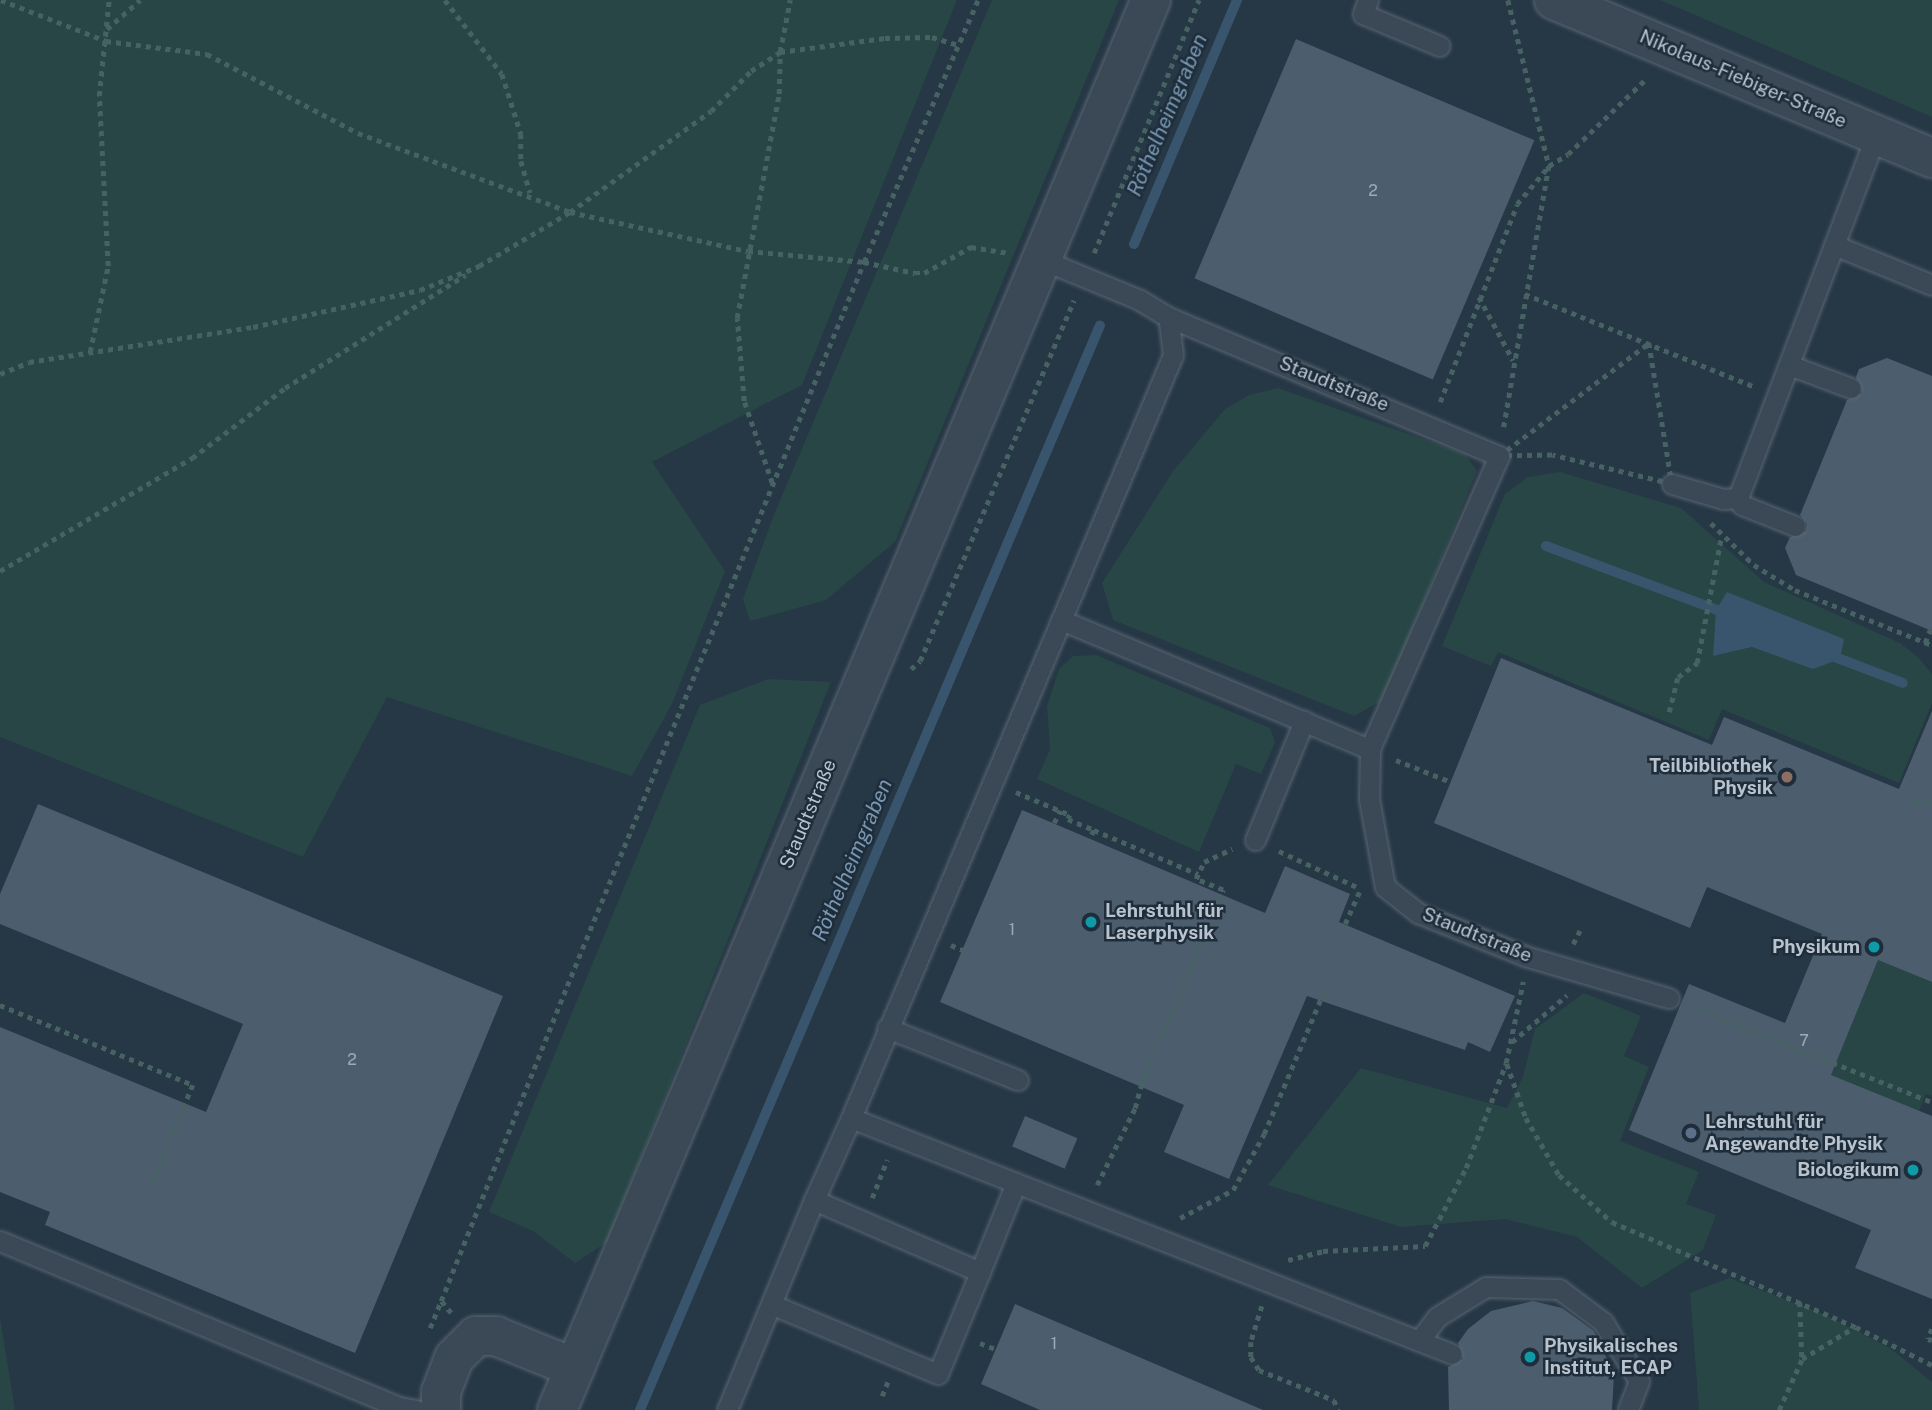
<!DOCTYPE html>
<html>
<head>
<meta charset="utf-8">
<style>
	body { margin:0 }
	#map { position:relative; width:1932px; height:1410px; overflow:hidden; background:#263745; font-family:"Public Sans",sans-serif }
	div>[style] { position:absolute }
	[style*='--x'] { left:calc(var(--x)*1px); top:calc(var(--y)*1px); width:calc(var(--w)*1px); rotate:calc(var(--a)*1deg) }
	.green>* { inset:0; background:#284646 }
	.water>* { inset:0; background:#39556d }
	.stream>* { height:10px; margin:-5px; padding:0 5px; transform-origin:5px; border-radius:5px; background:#39556d }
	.building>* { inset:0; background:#4c5e6e; transform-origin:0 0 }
	.path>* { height:4.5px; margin-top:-2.25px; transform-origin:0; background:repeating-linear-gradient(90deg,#476262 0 5px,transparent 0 10px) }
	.roads { filter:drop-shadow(0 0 2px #596672) drop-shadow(0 0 2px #596672) }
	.service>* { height:19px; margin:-9.5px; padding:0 9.5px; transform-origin:9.5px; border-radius:9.5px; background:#3b4855 }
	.minor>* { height:38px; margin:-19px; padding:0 19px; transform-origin:19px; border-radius:19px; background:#3b4855 }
	.dots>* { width:19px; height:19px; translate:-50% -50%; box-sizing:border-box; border:4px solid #1f2d3a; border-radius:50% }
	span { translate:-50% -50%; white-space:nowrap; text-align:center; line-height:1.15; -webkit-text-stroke:5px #1f2d3a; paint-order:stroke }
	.number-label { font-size:16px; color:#9daab6 }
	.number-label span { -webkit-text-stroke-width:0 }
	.street-label { font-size:19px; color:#b8c3ce }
	.poi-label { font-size:19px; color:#b8c3ce; font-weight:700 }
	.right { translate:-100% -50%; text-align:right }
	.left { translate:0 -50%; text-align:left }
	.water-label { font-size:21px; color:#7797b2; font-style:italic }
</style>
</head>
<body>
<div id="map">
	<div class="green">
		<i style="clip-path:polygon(0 0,957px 0,802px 385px,652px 462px,725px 571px,672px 704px,632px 776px,387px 697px,303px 857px,0 737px)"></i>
		<i style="clip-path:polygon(992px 0,1119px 0,895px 542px,826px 600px,750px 621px,743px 599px,773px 517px)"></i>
		<i style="clip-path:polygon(1660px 0,1932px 0,1932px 117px)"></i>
		<i style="clip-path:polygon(1278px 388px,1465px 454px,1477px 471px,1383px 700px,1354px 716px,1113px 620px,1102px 583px,1173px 471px,1225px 409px,1249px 395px)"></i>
		<i style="clip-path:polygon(evenodd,1560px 472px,1681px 508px,1764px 582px,1900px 643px,1919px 658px,1932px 674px,1932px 703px,1899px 783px,1722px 709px,1709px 740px,1498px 652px,1491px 666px,1442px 646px,1505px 494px,1528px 477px,1560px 472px,1727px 592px,1780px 615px,1770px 652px,1752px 647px,1713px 656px,1727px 592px)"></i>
		<i style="clip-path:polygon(1096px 655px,1270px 728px,1275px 742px,1261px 774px,1236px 764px,1199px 852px,1037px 779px,1050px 749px,1047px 706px,1059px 669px,1073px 656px)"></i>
		<i style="clip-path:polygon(768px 679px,831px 682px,607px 1242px,575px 1263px,533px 1231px,489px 1212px,700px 705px)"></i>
		<i style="clip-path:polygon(1878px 960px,1932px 982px,1932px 1096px,1926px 1094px,1919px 1111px,1831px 1075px)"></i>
		<i style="clip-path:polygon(1584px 993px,1641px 1016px,1624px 1056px,1649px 1067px,1620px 1141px,1699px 1172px,1686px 1204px,1716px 1215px,1703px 1250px,1642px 1288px,1577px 1237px,1505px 1219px,1401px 1227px,1268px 1185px,1361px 1068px,1507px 1108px,1523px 1077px,1535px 1029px)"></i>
		<i style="clip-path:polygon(1729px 1278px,1826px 1315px,1890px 1348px,1932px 1382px,1932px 1410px,1699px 1410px,1690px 1293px)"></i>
		<i style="clip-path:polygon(0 1317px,15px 1410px,0 1410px)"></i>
	</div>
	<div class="water">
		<i style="clip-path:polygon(1727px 592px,1844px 639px,1840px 659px,1813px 669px,1752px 647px,1713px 656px,1716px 610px)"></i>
	</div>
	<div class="stream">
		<i style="--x:1134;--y:244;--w:265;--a:-67.1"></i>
		<i style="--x:1546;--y:546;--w:194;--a:20.5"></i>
		<i style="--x:1827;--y:654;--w:81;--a:20.9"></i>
		<i style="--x:640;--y:1410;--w:1178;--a:-67.02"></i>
	</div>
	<div class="building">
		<i style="left:1296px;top:39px;width:259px;height:260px;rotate:23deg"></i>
		<i style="clip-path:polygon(1887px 358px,1932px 376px,1932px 631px,1796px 575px,1785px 548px,1790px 537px,1806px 531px,1807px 524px,1800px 515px,1847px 400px,1862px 393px,1856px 377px,1859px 369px)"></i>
		<i style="clip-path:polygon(1501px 658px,1712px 745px,1724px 717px,1899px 789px,1932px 711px,1932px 982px,1878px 960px,1831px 1075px,1932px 1116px,1932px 1299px,1855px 1268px,1871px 1230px,1629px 1130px,1689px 984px,1785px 1023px,1822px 934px,1707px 887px,1690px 928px,1434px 823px)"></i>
		<i style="clip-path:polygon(38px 804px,503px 996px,355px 1353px,45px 1225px,50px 1212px,0 1192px,0 1027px,206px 1112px,243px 1024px,0 924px,0 894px)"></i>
		<i style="clip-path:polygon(1022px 810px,1265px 913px,1285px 866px,1350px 894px,1339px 922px,1515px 996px,1490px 1052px,1468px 1042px,1465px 1050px,1307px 996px,1229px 1179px,1164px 1152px,1184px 1105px,940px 1002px)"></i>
		<i style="left:1025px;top:1116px;width:57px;height:33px;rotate:23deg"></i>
		<i style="clip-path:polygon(1533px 1301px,1562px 1308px,1594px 1331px,1614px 1374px,1612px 1410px,1449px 1410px,1448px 1367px,1463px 1359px,1458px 1343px,1468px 1329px,1491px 1311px)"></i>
		<i style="clip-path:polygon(1015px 1304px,1263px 1410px,1040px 1410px,981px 1384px)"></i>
	</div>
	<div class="path">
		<i style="--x:1;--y:0;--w:113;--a:21.3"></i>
		<i style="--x:106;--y:41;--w:102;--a:7.3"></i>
		<i style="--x:207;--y:54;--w:170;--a:27.6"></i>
		<i style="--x:358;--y:133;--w:226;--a:20.4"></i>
		<i style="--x:570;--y:212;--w:182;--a:12.4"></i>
		<i style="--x:748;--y:251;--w:117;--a:5.4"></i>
		<i style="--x:864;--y:262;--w:52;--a:12.2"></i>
		<i style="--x:915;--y:273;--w:9;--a:0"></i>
		<i style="--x:924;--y:273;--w:54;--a:-29"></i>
		<i style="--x:971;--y:247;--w:36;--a:9"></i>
		<i style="--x:445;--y:0;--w:93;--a:52.4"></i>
		<i style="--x:502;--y:74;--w:63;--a:72.4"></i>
		<i style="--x:521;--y:134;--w:27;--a:90"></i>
		<i style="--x:521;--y:161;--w:33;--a:74"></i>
		<i style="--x:1508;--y:0;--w:171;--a:76.1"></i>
		<i style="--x:1549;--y:166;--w:22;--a:-32"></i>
		<i style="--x:1568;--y:154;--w:110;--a:-43.9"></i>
		<i style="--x:107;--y:29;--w:44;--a:-41.3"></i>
		<i style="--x:1094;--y:253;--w:274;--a:-67.5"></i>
		<i style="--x:1525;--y:294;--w:246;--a:22"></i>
		<i style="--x:1479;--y:297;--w:72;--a:61.6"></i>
		<i style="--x:1649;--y:343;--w:143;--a:80.7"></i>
		<i style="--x:1672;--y:484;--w:123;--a:-166.4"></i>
		<i style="--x:1552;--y:455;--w:53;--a:178.9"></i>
		<i style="--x:1499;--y:456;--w:188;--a:-37"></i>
		<i style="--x:90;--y:352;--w:88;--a:-78.2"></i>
		<i style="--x:108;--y:266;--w:170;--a:-93"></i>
		<i style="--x:99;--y:96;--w:97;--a:-84.1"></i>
		<i style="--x:0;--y:374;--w:31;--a:-22"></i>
		<i style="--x:29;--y:362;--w:227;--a:-8.9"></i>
		<i style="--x:253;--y:327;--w:171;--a:-12.5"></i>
		<i style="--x:420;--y:290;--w:64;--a:-22.1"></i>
		<i style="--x:479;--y:266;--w:106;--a:-30.7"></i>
		<i style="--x:570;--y:212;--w:173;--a:-35.6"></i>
		<i style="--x:711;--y:111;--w:57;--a:-45"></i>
		<i style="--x:751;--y:71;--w:35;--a:-33"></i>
		<i style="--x:780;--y:52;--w:53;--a:-79.1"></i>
		<i style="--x:1440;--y:402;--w:212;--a:-68.7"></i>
		<i style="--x:1517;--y:204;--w:50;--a:-49.9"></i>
		<i style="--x:1549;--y:166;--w:269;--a:99.8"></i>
		<i style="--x:772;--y:483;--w:87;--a:-108.9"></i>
		<i style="--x:744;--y:401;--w:83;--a:-94.8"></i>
		<i style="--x:737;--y:318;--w:228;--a:-79.4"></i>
		<i style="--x:779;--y:94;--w:42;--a:-88.6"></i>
		<i style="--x:780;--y:52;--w:106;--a:-7.6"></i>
		<i style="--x:885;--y:38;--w:47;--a:-1.2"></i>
		<i style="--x:932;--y:37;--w:27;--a:17"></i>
		<i style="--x:1711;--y:523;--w:60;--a:44.3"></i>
		<i style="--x:1754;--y:565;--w:48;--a:31.4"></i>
		<i style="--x:1795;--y:590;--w:148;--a:21.9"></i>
		<i style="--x:0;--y:571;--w:223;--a:-30.5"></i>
		<i style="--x:192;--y:458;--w:116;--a:-37"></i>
		<i style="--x:285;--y:388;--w:213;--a:-32.1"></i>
		<i style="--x:1925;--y:643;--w:14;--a:-69"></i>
		<i style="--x:911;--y:669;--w:12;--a:-42"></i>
		<i style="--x:920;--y:661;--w:392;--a:-66.9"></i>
		<i style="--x:1669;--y:712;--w:36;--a:-76"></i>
		<i style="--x:1678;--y:677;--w:24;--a:-36"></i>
		<i style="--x:1697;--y:663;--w:127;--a:-79.1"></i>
		<i style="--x:1396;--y:760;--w:59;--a:21.8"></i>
		<i style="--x:1016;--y:792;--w:59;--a:23.1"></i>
		<i style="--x:1070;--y:815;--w:4;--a:117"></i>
		<i style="--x:1068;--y:819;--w:28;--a:23"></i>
		<i style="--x:1094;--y:830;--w:10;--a:114"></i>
		<i style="--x:1914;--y:800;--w:18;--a:3"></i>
		<i style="--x:1054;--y:823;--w:14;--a:-65"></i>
		<i style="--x:1094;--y:830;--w:113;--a:22.9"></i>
		<i style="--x:1279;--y:851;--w:86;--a:24.8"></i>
		<i style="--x:1345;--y:924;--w:35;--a:-66"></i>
		<i style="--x:1573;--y:944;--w:18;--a:-63"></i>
		<i style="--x:951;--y:945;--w:13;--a:23"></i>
		<i style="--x:0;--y:1005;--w:209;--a:22.5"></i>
		<i style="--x:193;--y:1085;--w:107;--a:112.5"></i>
		<i style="--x:1693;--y:1007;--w:257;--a:21.7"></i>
		<i style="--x:1512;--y:1042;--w:72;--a:-40.5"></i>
		<i style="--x:1507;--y:1064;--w:57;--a:70.6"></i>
		<i style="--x:1526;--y:1118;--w:66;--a:59.9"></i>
		<i style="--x:1559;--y:1175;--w:71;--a:41.6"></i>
		<i style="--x:1612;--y:1222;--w:266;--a:23.3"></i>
		<i style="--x:1856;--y:1327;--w:85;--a:26.6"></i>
		<i style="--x:1097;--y:1185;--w:86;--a:-63.7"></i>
		<i style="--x:1135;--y:1108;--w:24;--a:-75"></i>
		<i style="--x:1141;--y:1085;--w:212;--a:-67.2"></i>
		<i style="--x:1223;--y:890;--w:29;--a:-158"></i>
		<i style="--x:1196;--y:879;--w:19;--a:-65"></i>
		<i style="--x:1204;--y:862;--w:31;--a:-25"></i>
		<i style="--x:872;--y:1198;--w:41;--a:-68.5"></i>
		<i style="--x:1180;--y:1218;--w:60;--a:-27.8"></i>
		<i style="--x:1233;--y:1190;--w:64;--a:-61"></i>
		<i style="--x:1264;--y:1134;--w:163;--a:-67.2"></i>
		<i style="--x:1288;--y:1260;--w:36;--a:-14"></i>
		<i style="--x:1323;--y:1251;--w:102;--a:-2.8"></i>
		<i style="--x:1425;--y:1246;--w:88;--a:-62.3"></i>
		<i style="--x:1466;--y:1168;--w:112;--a:-69.1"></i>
		<i style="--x:1506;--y:1063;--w:83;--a:-78.1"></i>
		<i style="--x:1800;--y:1302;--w:57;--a:88"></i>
		<i style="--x:1262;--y:1306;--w:38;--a:107"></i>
		<i style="--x:1251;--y:1342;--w:15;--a:90"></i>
		<i style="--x:1251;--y:1357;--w:15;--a:58"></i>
		<i style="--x:1259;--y:1370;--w:81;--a:21.8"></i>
		<i style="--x:1334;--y:1400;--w:11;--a:68"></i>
		<i style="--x:451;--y:1313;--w:16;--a:-130"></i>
		<i style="--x:441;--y:1301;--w:339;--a:-68.2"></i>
		<i style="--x:567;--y:986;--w:783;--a:-67.7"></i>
		<i style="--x:864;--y:262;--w:286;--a:-66.5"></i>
		<i style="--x:430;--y:1328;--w:29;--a:-68"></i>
		<i style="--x:1932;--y:1329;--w:11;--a:112"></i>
		<i style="--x:1928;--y:1339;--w:4;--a:14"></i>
		<i style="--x:980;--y:1343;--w:17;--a:21"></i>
		<i style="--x:882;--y:1396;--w:16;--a:-68"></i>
		<i style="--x:1779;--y:1410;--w:56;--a:-65.7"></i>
		<i style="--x:1802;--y:1359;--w:62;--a:-31.1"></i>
	</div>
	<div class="roads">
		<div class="service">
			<i style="--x:1368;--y:0;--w:15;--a:110"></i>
			<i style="--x:1363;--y:14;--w:83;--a:22.6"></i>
			<i style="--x:1834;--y:245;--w:106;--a:22.2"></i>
			<i style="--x:1168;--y:317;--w:359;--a:22.8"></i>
			<i style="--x:1499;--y:456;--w:320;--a:113.8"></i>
			<i style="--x:1370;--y:749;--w:50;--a:91.1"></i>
			<i style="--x:1369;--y:799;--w:89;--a:79.7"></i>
			<i style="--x:1385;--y:887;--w:42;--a:38.2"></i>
			<i style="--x:1418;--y:913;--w:115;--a:21.9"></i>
			<i style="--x:1525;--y:956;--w:150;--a:16.3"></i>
			<i style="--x:1789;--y:365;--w:66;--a:20.4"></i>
			<i style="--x:1672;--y:484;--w:53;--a:16.4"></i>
			<i style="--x:1723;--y:499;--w:15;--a:-4"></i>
			<i style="--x:1738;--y:498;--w:388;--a:-69.2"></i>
			<i style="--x:1738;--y:498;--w:8;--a:60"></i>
			<i style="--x:1742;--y:505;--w:57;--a:21.6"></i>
			<i style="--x:1061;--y:620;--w:335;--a:22.7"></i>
			<i style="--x:1255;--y:840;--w:129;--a:-67.6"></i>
			<i style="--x:887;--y:1028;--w:141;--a:21.7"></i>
			<i style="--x:1016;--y:1183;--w:468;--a:21.4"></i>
			<i style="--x:814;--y:1200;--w:90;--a:-65.7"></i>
			<i style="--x:0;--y:1241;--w:431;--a:22.6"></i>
			<i style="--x:398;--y:1407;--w:18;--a:9"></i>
			<i style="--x:980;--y:1272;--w:96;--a:-68"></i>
			<i style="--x:1016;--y:1183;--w:177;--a:-158.5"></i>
			<i style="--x:851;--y:1118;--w:828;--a:-67.12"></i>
			<i style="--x:1173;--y:355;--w:38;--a:-97"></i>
			<i style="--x:1168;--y:317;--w:33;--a:-149"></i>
			<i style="--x:1140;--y:300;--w:105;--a:-157.6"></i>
			<i style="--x:1419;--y:1341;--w:30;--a:-53"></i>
			<i style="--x:1437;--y:1317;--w:57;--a:-31.5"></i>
			<i style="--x:1486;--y:1287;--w:73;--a:1.6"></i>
			<i style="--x:1559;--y:1289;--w:55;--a:36.9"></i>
			<i style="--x:1603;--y:1322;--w:69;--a:58.6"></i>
			<i style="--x:1639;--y:1381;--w:31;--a:111"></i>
			<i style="--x:727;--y:1410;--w:227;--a:-67.5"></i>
			<i style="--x:814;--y:1200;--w:181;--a:23.4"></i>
			<i style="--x:980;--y:1272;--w:110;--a:112.4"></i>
			<i style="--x:938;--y:1374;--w:179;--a:-157.3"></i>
		</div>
		<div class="minor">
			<i style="--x:1554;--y:0;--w:410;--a:22.7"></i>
			<i style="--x:441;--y:1410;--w:18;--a:-90"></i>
			<i style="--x:441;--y:1392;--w:36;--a:-69"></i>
			<i style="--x:454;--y:1358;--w:31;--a:-45"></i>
			<i style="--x:476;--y:1336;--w:20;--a:0"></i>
			<i style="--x:496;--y:1336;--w:85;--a:22.1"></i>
			<i style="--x:557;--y:1410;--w:1530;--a:-67.16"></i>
		</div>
	</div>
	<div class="dots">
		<i style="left:1787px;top:777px;background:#8d6e63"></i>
		<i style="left:1091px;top:922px;background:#0f9aa8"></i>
		<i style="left:1874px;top:947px;background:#0f9aa8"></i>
		<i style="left:1691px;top:1133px;background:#5c6f8a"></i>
		<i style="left:1913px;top:1170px;background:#0f9aa8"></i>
		<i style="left:1530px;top:1357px;background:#0f9aa8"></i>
	</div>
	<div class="number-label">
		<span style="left:1373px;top:191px">2</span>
		<span style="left:1012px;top:930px">1</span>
		<span style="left:1804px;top:1041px">7</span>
		<span style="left:352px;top:1060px">2</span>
		<span style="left:1054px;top:1344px">1</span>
	</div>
	<div class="street-label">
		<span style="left:1743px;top:79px;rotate:23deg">Nikolaus-Fiebiger-Straße</span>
		<span style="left:1334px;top:384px;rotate:22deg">Staudtstraße</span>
		<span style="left:808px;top:814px;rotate:-67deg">Staudtstraße</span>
		<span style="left:1477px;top:935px;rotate:22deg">Staudtstraße</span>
	</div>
	<div class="poi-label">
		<span class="right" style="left:1773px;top:777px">Teilbibliothek<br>Physik</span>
		<span class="left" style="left:1105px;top:922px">Lehrstuhl für<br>Laserphysik</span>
		<span class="right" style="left:1860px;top:947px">Physikum</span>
		<span class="left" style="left:1705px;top:1133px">Lehrstuhl für<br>Angewandte Physik</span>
		<span class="right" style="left:1899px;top:1170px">Biologikum</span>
		<span class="left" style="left:1544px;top:1357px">Physikalisches<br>Institut, ECAP</span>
	</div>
	<div class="water-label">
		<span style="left:1167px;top:115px;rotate:-67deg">Röthelheimgraben</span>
		<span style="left:852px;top:860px;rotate:-67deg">Röthelheimgraben</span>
	</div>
</div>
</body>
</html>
